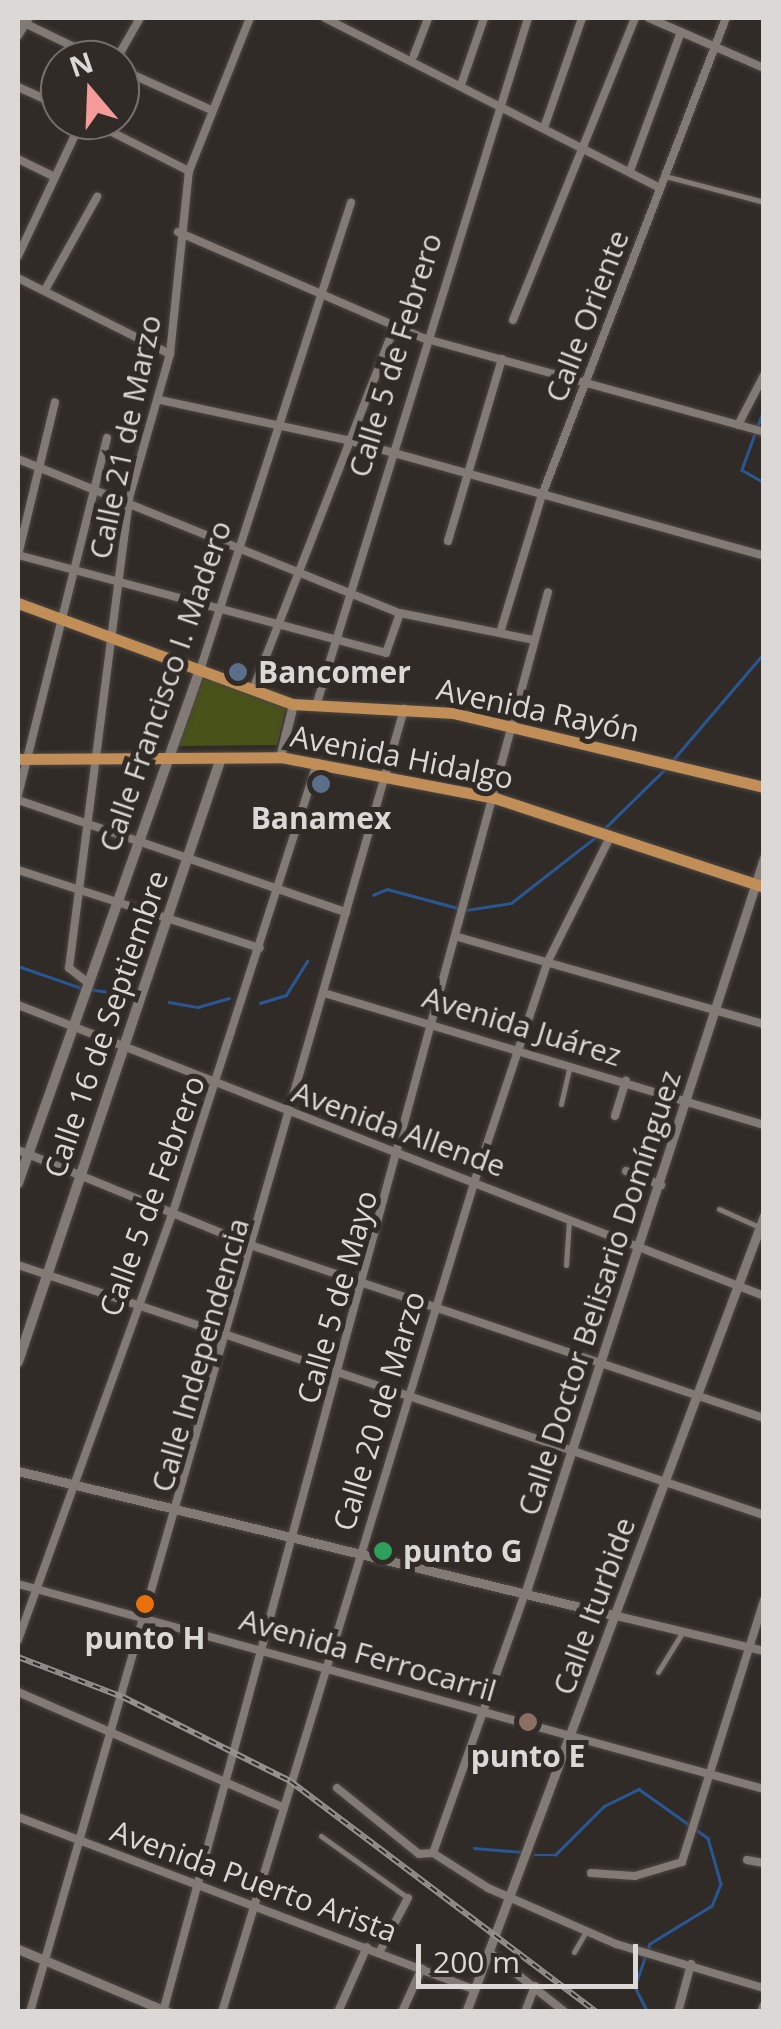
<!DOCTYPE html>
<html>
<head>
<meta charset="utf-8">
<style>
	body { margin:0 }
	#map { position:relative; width:781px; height:2029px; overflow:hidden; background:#312b27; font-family:"Open Sans",sans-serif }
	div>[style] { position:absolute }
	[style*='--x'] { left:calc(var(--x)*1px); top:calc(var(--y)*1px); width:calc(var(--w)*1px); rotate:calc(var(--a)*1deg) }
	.green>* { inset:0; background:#495219 }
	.stream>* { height:2.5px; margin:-1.25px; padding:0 1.25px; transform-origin:1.25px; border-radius:1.25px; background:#295794 }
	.roads { filter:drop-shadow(0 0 2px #4c4643) drop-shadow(0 0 2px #4c4643) }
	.pedestrian>* { height:5px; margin:-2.5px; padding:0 2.5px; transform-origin:2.5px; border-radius:2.5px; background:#817a75 }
	.minor>* { height:8px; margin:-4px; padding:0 4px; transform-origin:4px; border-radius:4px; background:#817a75 }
	.tertiary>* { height:9px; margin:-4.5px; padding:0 4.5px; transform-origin:4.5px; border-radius:4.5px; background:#817a75 }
	.secondary>* { height:10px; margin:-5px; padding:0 5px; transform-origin:5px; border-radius:5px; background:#817a75 }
	.primary>* { height:11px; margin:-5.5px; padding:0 5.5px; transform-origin:5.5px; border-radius:5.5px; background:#c28e58 }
	.rail>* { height:6px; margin-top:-3px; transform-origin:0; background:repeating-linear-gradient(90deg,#312b27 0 8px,#96918e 0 16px); box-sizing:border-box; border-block:2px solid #96918e }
	.dots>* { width:28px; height:28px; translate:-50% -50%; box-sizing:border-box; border:5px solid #312b27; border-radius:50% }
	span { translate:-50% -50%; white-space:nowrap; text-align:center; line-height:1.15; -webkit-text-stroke:10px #312b27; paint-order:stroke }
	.street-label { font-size:30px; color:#dcd8d5 }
	.poi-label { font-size:30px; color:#dcd8d5; font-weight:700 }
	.left { translate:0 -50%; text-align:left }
	.frame { position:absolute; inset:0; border:20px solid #dcd8d5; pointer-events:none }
	.north { position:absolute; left:40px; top:40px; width:100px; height:100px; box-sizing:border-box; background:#312b27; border:2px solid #75706d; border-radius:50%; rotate:341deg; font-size:28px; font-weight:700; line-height:40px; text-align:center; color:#dcd8d5 }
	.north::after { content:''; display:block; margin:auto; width:35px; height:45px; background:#f59b99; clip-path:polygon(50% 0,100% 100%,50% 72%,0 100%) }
	.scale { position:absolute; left:416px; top:1944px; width:222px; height:45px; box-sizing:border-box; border:5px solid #dcd8d5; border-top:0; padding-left:12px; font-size:30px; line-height:35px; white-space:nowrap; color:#dcd8d5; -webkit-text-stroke:8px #312b27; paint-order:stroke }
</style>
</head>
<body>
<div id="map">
	<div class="green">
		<i style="clip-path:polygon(206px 673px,287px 704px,277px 745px,175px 746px)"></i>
	</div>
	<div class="stream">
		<i style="--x:757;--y:427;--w:19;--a:-69"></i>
		<i style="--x:755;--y:434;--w:38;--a:110"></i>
		<i style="--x:742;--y:470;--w:25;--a:29"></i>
		<i style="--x:671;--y:762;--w:143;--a:-49.5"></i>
		<i style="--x:603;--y:830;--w:88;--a:-44.5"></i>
		<i style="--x:373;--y:895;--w:15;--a:-23"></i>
		<i style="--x:387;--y:889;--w:73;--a:15"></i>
		<i style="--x:466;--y:910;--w:46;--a:-8.8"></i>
		<i style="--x:511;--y:903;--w:109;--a:-37.9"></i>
		<i style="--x:18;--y:966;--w:67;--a:19.2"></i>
		<i style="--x:89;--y:989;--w:47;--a:8.7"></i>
		<i style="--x:169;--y:1002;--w:29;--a:10"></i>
		<i style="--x:198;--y:1007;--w:32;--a:-16"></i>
		<i style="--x:260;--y:1003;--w:27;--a:-17"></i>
		<i style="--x:286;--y:995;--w:40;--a:-58"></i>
		<i style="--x:474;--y:1848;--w:48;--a:4.8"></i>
		<i style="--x:535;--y:1855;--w:20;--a:0"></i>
		<i style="--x:555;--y:1855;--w:69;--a:-45"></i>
		<i style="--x:604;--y:1806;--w:39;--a:-26"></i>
		<i style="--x:639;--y:1789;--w:85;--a:35.4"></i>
		<i style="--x:708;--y:1838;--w:48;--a:74.2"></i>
		<i style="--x:721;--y:1884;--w:24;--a:112"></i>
		<i style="--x:712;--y:1906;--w:73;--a:148.5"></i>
		<i style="--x:650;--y:1944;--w:46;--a:109.2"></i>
		<i style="--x:635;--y:1987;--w:28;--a:63"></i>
	</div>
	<div class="roads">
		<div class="pedestrian">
			<i style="--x:665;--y:176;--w:102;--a:14.7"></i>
			<i style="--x:561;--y:1104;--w:39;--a:-77"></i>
			<i style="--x:719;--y:1209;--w:44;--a:24.2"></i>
			<i style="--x:566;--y:1265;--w:45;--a:-86.2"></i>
			<i style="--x:658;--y:1672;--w:46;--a:-58.4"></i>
			<i style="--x:321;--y:1836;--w:107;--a:35.5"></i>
			<i style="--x:574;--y:1952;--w:24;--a:-60"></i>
		</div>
		<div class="minor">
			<i style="--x:325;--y:18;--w:376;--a:26.9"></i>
			<i style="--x:649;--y:18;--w:125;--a:23.5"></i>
			<i style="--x:18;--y:20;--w:92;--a:25.7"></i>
			<i style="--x:18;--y:36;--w:21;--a:-59"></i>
			<i style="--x:414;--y:55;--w:40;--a:-69"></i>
			<i style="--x:116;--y:60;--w:48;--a:-60.3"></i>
			<i style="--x:120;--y:69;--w:98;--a:24.2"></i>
			<i style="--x:462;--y:82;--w:68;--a:-71"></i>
			<i style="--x:18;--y:87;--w:46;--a:24.3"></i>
			<i style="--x:88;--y:120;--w:113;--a:26.8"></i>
			<i style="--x:545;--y:125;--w:113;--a:-70.9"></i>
			<i style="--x:18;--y:159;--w:39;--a:26"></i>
			<i style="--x:630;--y:171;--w:148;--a:-69.9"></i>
			<i style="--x:178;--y:232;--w:267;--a:23.4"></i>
			<i style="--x:423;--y:338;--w:354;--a:15.4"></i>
			<i style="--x:18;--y:256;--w:150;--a:-64.8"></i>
			<i style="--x:18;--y:278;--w:170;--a:26.6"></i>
			<i style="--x:45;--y:290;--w:107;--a:-60.8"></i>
			<i style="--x:513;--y:320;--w:326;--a:-68"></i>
			<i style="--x:160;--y:400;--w:191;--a:12.1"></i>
			<i style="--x:347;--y:440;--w:433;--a:15.5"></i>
			<i style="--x:738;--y:425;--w:56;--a:-62.5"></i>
			<i style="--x:18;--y:459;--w:412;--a:22"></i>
			<i style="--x:400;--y:613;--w:137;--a:11.4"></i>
			<i style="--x:448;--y:541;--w:190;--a:-73.5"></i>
			<i style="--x:18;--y:555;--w:381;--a:14.9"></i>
			<i style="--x:386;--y:653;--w:42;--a:-70.7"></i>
			<i style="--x:18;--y:555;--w:157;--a:-76.4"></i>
			<i style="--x:500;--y:633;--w:144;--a:-73.1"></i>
			<i style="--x:542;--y:495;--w:511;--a:-68.91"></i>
			<i style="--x:201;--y:667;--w:488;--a:-72.1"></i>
			<i style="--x:254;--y:687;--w:388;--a:-68.7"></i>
			<i style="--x:316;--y:706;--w:720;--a:-72.87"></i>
			<i style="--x:18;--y:795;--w:368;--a:-76"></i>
			<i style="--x:18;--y:800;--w:347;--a:18.9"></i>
			<i style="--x:18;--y:870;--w:254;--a:17.9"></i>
			<i style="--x:458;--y:937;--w:318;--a:15.9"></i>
			<i style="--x:87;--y:982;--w:23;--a:-142"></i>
			<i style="--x:69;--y:968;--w:474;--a:-82.7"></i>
			<i style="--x:129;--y:498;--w:150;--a:-74.1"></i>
			<i style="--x:170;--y:354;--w:184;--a:-84.1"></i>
			<i style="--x:189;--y:171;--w:165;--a:-68.3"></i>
			<i style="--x:324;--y:993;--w:459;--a:16.7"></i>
			<i style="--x:18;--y:1005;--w:801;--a:21.31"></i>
			<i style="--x:615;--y:1116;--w:37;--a:-73"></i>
			<i style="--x:18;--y:1150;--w:254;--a:22.2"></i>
			<i style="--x:253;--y:1246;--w:539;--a:18.6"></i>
			<i style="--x:626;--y:1171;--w:38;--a:22"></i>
			<i style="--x:18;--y:1265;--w:787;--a:18.53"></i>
			<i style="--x:18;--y:1584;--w:774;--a:15.37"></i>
			<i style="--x:617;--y:1616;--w:151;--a:13.4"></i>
			<i style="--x:18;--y:1640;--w:455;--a:-70.1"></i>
			<i style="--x:173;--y:1212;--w:472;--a:-72.2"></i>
			<i style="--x:18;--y:1692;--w:288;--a:23.5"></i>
			<i style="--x:337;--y:1788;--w:105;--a:38.8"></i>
			<i style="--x:419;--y:1854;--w:14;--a:-4"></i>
			<i style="--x:433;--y:1853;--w:65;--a:32.5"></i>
			<i style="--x:488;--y:1888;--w:140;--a:23.6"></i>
			<i style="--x:616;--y:1944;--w:154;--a:16.6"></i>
			<i style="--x:18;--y:1817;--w:487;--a:20.7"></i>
			<i style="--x:433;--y:1853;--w:278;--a:-70.5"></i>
			<i style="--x:747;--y:1860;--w:17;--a:10"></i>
			<i style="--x:591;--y:1873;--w:44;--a:3.9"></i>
			<i style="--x:635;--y:1876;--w:49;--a:-16.6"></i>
			<i style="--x:682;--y:1862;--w:274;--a:-72.6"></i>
			<i style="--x:380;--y:1951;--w:60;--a:-62.2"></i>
			<i style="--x:489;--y:1952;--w:97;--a:38.3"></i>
			<i style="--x:30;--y:2012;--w:1356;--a:-73.98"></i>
			<i style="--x:163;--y:2012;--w:1471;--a:-74.83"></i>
			<i style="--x:222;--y:2012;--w:870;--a:-73.09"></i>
			<i style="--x:475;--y:1180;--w:231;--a:-71.6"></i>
			<i style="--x:548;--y:961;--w:139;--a:-63.4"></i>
			<i style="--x:338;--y:2012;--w:71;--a:-66"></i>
			<i style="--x:402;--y:2012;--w:48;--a:-65.6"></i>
			<i style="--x:525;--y:2012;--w:28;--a:-69"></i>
			<i style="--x:678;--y:2012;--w:50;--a:-74.8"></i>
			<i style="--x:761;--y:2012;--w:8;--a:-67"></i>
		</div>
		<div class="tertiary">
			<i style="--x:280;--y:757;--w:55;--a:-76.2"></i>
			<i style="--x:18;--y:1471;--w:616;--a:13.61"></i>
			<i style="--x:526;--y:1591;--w:771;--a:-72.01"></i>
			<i style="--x:18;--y:1949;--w:163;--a:22.8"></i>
			<i style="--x:466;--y:2012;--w:850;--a:-69.48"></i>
		</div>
		<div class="secondary">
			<i style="--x:18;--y:1183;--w:547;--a:-70.47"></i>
			<i style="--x:18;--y:1362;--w:637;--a:-71.42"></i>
		</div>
		<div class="primary">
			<i style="--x:18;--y:603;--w:293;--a:20.2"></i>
			<i style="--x:293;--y:704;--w:160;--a:3.2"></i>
			<i style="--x:453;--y:713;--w:320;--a:13.4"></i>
			<i style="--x:18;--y:759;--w:262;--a:-0.4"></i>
			<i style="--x:280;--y:757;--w:219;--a:10.8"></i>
			<i style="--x:495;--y:798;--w:283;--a:18.3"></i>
		</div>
	</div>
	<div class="rail">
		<i style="--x:18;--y:1657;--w:112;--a:20.9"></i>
		<i style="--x:123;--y:1697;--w:187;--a:26.7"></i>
		<i style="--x:290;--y:1781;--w:384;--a:37"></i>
	</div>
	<div class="dots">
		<i style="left:238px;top:672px;background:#5c6f8a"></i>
		<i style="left:321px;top:784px;background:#5c6f8a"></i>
		<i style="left:383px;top:1551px;background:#2e9e5b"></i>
		<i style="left:145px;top:1604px;background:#e8710a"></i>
		<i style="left:528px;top:1722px;background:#8d6e63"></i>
	</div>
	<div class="street-label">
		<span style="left:587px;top:316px;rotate:-69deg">Calle Oriente</span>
		<span style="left:395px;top:355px;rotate:-73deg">Calle 5 de Febrero</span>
		<span style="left:125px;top:437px;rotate:-78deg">Calle 21 de Marzo</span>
		<span style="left:165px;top:686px;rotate:-71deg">Calle Francisco I. Madero</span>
		<span style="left:538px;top:710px;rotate:12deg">Avenida Rayón</span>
		<span style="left:402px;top:757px;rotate:11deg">Avenida Hidalgo</span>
		<span style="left:106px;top:1024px;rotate:-71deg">Calle 16 de Septiembre</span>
		<span style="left:522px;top:1026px;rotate:17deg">Avenida Juárez</span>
		<span style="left:399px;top:1129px;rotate:20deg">Avenida Allende</span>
		<span style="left:152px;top:1196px;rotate:-70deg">Calle 5 de Febrero</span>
		<span style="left:599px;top:1293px;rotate:-72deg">Calle Doctor Belisario Domínguez</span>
		<span style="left:337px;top:1297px;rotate:-74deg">Calle 5 de Mayo</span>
		<span style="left:200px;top:1355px;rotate:-74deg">Calle Independencia</span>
		<span style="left:379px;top:1411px;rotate:-73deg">Calle 20 de Marzo</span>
		<span style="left:594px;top:1606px;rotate:-70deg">Calle Iturbide</span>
		<span style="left:368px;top:1655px;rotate:16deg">Avenida Ferrocarril</span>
		<span style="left:254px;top:1881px;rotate:20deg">Avenida Puerto Arista</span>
	</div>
	<div class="poi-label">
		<span class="left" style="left:258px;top:672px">Bancomer</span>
		<span style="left:321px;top:818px">Banamex</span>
		<span class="left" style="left:403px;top:1551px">punto G</span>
		<span style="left:145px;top:1638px">punto H</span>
		<span style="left:528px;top:1756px">punto E</span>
	</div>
	<div class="frame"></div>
	<div class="north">N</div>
	<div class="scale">200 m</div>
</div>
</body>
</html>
